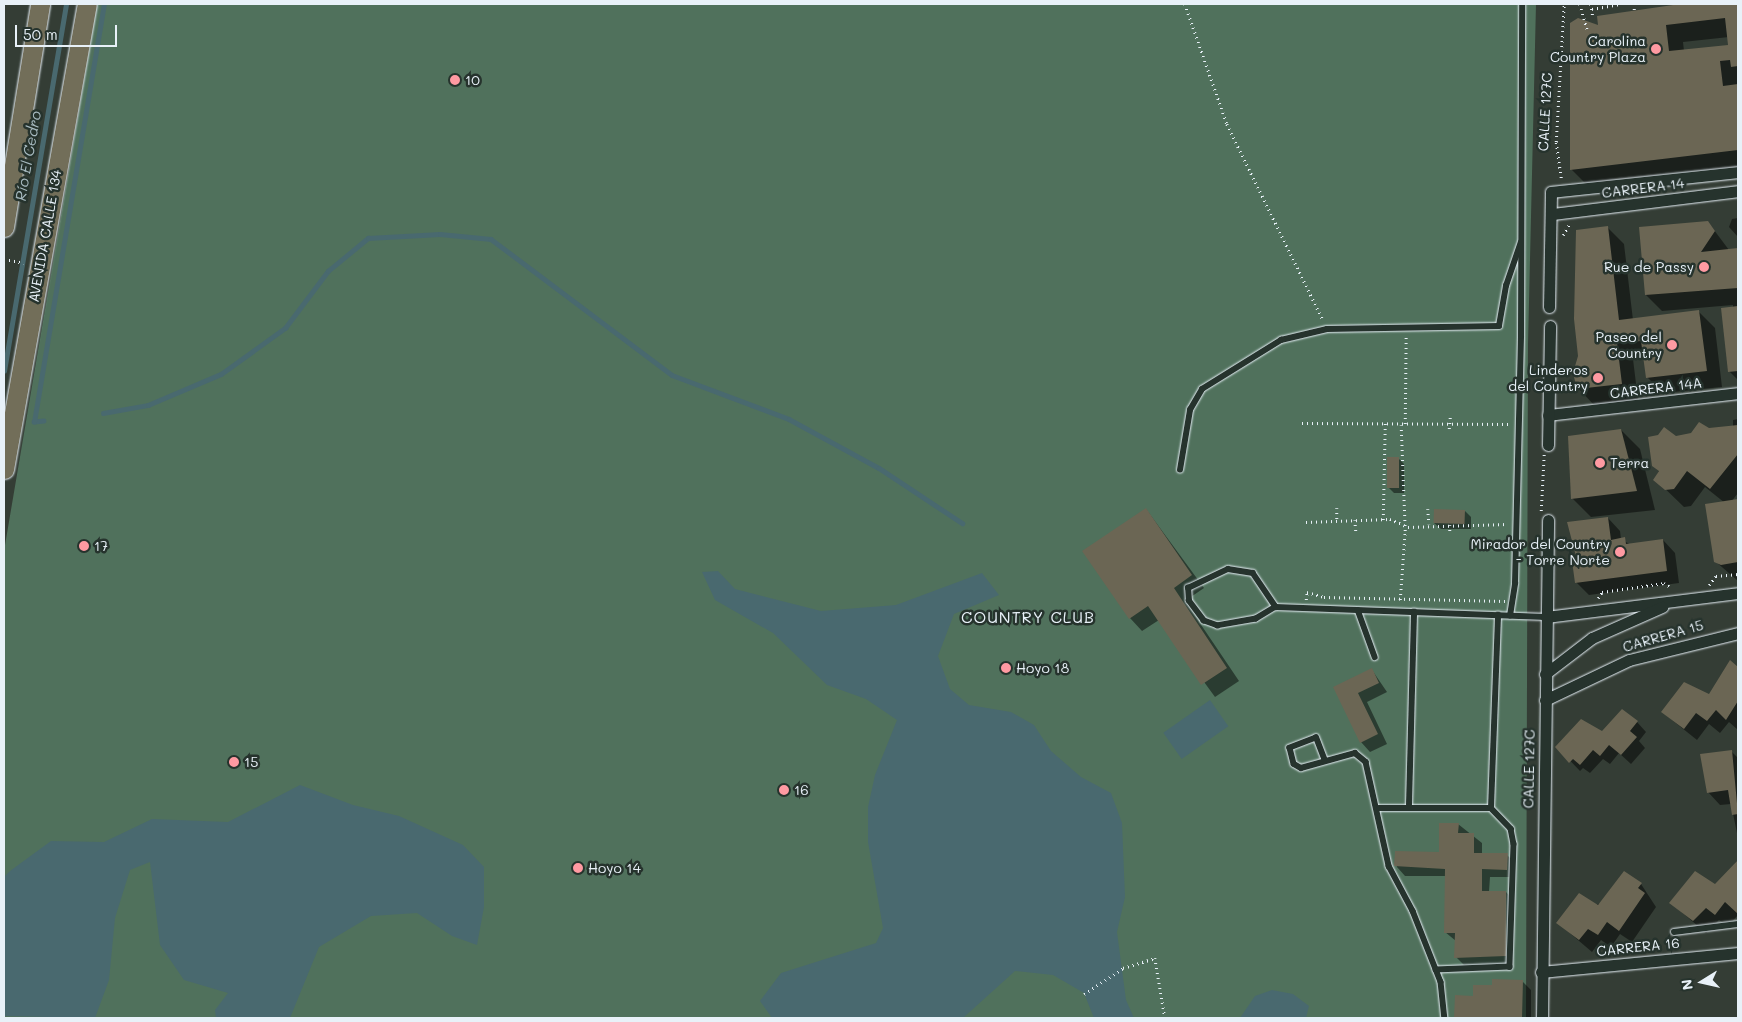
<!DOCTYPE html>
<html>
<head>
<meta charset="utf-8">
<style>
	body { margin:0 }
	#map { position:relative; width:1742px; height:1022px; overflow:hidden; background:#343d35; font-family:Mali,sans-serif }
	div>[style] { position:absolute }
	[style*='--x'] { left:calc(var(--x)*1px); top:calc(var(--y)*1px); width:calc(var(--w)*1px); rotate:calc(var(--a)*1deg) }
	.green>* { inset:0; background:#50715c }
	.water>* { inset:0; background:#49696f; transform-origin:0 0 }
	.shadow>* { inset:0; background:#0007 }
	.stream>* { height:4.5px; margin:-2.25px; padding:0 2.25px; transform-origin:2.25px; border-radius:2.25px; background:#49696f }
	.building>* { inset:0; background:#6b6654; transform-origin:0 0 }
	.path>* { height:2.5px; margin-top:-1.25px; transform-origin:0; background:repeating-linear-gradient(90deg,#e8f1f8 0 1px,transparent 0 5px) }
	.roads { filter:drop-shadow(0 0 1px #e8f1f8) drop-shadow(0 0 1px #e8f1f8) }
	.lane>* { height:5.5px; margin:-2.75px; padding:0 2.75px; transform-origin:2.75px; border-radius:2.75px; background:#26332d }
	.street>* { height:11px; margin:-5.5px; padding:0 5.5px; transform-origin:5.5px; border-radius:5.5px; background:#26332d }
	.primary>* { height:19px; margin:-9.5px; padding:0 9.5px; transform-origin:9.5px; border-radius:9.5px; background:#726e59 }
	.dots>* { width:14px; height:14px; translate:-50% -50%; box-sizing:border-box; border:2px solid #26332d; border-radius:50% }
	span { translate:-50% -50%; white-space:nowrap; text-align:center; line-height:1.15; -webkit-text-stroke:5px #26332d; paint-order:stroke }
	.poi-label { font-size:14px; color:#e8f1f8 }
	.right { translate:-100% -50%; text-align:right }
	.left { translate:0 -50%; text-align:left }
	.street-label { font-size:14px; color:#e8f1f8 }
	.water-label { font-size:15px; color:#a8bbc1; font-style:italic }
	.quarter-label { font-size:16px; color:#e8f1f8; letter-spacing:1px }
	.frame { position:absolute; inset:0; border:5px solid #e8f1f8; pointer-events:none }
	.north { position:absolute; left:1677px; top:957px; width:50px; height:50px; -webkit-text-stroke:4px #26332d; paint-order:stroke; rotate:260deg; font-size:14px; font-weight:700; line-height:20px; text-align:center; color:#e8f1f8 }
	.north::after { content:''; display:block; margin:auto; width:18px; height:22px; background:#e8f1f8; clip-path:polygon(50% 0,100% 100%,50% 72%,0 100%) }
	.scale { position:absolute; left:15px; top:25px; width:102px; height:22px; box-sizing:border-box; border:2px solid #e8f1f8; border-top:0; padding-left:6px; font-size:15px; line-height:18px; white-space:nowrap; color:#e8f1f8; -webkit-text-stroke:4px #26332d; paint-order:stroke }
</style>
</head>
<body>
<div id="map">
	<div class="green">
		<i style="clip-path:polygon(97px 4px,1536px 4px,1528px 345px,1526px 1018px,4px 1018px,4px 551px)"></i>
	</div>
	<div class="water">
		<i style="clip-path:polygon(718px 571px,735px 589px,821px 611px,896px 605px,982px 573px,999px 595px,954px 614px,938px 656px,950px 689px,969px 705px,1011px 712px,1034px 725px,1051px 751px,1081px 777px,1111px 793px,1122px 823px,1125px 897px,1117px 932px,1126px 1000px,1134px 1018px,1094px 1018px,1084px 993px,1053px 975px,1015px 971px,963px 1018px,772px 1018px,760px 1001px,781px 973px,876px 943px,883px 928px,868px 842px,868px 807px,875px 775px,897px 720px,866px 699px,827px 685px,773px 633px,715px 600px,702px 572px)"></i>
		<i style="left:1210px;top:700px;width:32px;height:57px;rotate:55deg"></i>
		<i style="clip-path:polygon(300px 785px,353px 805px,399px 816px,463px 845px,484px 867px,484px 907px,477px 945px,452px 936px,417px 913px,371px 916px,319px 947px,290px 1018px,216px 1018px,215px 1010px,228px 993px,184px 980px,160px 945px,150px 862px,130px 870px,115px 918px,109px 980px,95px 1018px,4px 1016px,4px 877px,10px 871px,51px 841px,104px 842px,152px 819px,228px 822px)"></i>
		<i style="clip-path:polygon(1272px 990px,1293px 994px,1309px 1006px,1306px 1018px,1240px 1018px,1255px 996px)"></i>
	</div>
	<div class="shadow">
		<i style="clip-path:polygon(evenodd,1681px 4px,1738px 4px,1738px 167px,1589px 187px,1571px 169px,1599px 27px,1681px 4px,1729px 37px,1730px 46px,1684px 51px,1683px 42px,1729px 37px)"></i>
		<i style="clip-path:polygon(1738px 218px,1738px 237px,1729px 227px,1732px 219px)"></i>
		<i style="clip-path:polygon(1708px 222px,1729px 250px,1738px 249px,1738px 380px,1729px 371px,1733px 305px,1662px 311px,1646px 295px)"></i>
		<i style="clip-path:polygon(1608px 228px,1624px 244px,1633px 320px,1699px 312px,1715px 328px,1722px 387px,1663px 393px,1647px 377px,1644px 358px,1633px 359px,1638px 400px,1594px 405px,1578px 388px,1580px 357px)"></i>
		<i style="clip-path:polygon(1738px 419px,1738px 493px,1731px 502px,1738px 501px,1738px 581px,1715px 561px,1725px 503px,1705px 487px,1691px 506px,1684px 507px,1655px 479px,1675px 437px,1733px 427px,1733px 420px)"></i>
		<i style="clip-path:polygon(1621px 430px,1640px 449px,1655px 510px,1591px 517px,1572px 498px)"></i>
		<i style="clip-path:polygon(1398px 458px,1404px 464px,1404px 493px,1394px 493px,1388px 487px)"></i>
		<i style="clip-path:polygon(1146px 509px,1204px 588px,1185px 601px,1239px 681px,1215px 697px,1159px 620px,1142px 631px,1130px 618px)"></i>
		<i style="clip-path:polygon(1465px 511px,1471px 517px,1471px 529px,1441px 529px,1434px 523px)"></i>
		<i style="clip-path:polygon(1608px 518px,1620px 531px,1621px 539px,1631px 545px,1663px 540px,1675px 553px,1679px 583px,1589px 595px,1576px 582px,1578px 561px)"></i>
		<i style="clip-path:polygon(1730px 662px,1738px 668px,1738px 730px,1729px 722px,1720px 733px,1709px 724px,1697px 740px,1662px 712px,1710px 696px)"></i>
		<i style="clip-path:polygon(1372px 670px,1387px 692px,1367px 702px,1387px 744px,1370px 752px,1361px 742px,1335px 687px)"></i>
		<i style="clip-path:polygon(1637px 722px,1646px 732px,1639px 741px,1645px 748px,1631px 764px,1619px 753px,1610px 764px,1603px 759px,1590px 773px,1583px 768px,1580px 771px,1557px 747px)"></i>
		<i style="clip-path:polygon(1732px 752px,1738px 758px,1738px 838px,1731px 804px,1720px 805px,1708px 792px)"></i>
		<i style="clip-path:polygon(1458px 824px,1482px 843px,1482px 854px,1507px 855px,1515px 863px,1515px 877px,1490px 877px,1489px 892px,1506px 892px,1514px 901px,1513px 964px,1464px 965px,1456px 957px,1456px 941px,1445px 932px,1446px 876px,1405px 876px,1397px 867px,1396px 853px,1440px 853px)"></i>
		<i style="clip-path:polygon(1738px 860px,1738px 915px,1728px 926px,1719px 920px,1706px 933px,1671px 903px,1716px 886px)"></i>
		<i style="clip-path:polygon(1641px 884px,1656px 907px,1632px 942px,1620px 934px,1611px 947px,1601px 940px,1592px 952px,1558px 923px)"></i>
		<i style="clip-path:polygon(1522px 981px,1531px 990px,1531px 1018px,1456px 1018px,1456px 996px,1475px 997px,1493px 986px)"></i>
	</div>
	<div class="stream">
		<i style="--x:4;--y:371;--w:372;--a:-80.4"></i>
		<i style="--x:103;--y:413;--w:46;--a:-10.1"></i>
		<i style="--x:148;--y:405;--w:79;--a:-23"></i>
		<i style="--x:221;--y:374;--w:79;--a:-35.7"></i>
		<i style="--x:285;--y:328;--w:71;--a:-53"></i>
		<i style="--x:328;--y:271;--w:52;--a:-39.5"></i>
		<i style="--x:368;--y:238;--w:72;--a:-3.2"></i>
		<i style="--x:440;--y:234;--w:51;--a:5.6"></i>
		<i style="--x:491;--y:239;--w:226;--a:36.9"></i>
		<i style="--x:672;--y:375;--w:125;--a:20.6"></i>
		<i style="--x:789;--y:419;--w:102;--a:28.6"></i>
		<i style="--x:879;--y:468;--w:100;--a:33.5"></i>
		<i style="--x:44;--y:421;--w:10;--a:174"></i>
		<i style="--x:34;--y:422;--w:424;--a:-80.5"></i>
	</div>
	<div class="building">
		<i style="clip-path:polygon(evenodd,1680px 4px,1738px 4px,1738px 66px,1731px 67px,1730px 60px,1720px 61px,1723px 86px,1738px 84px,1738px 150px,1570px 170px,1570px 23px,1578px 18px,1598px 25px,1597px 16px,1680px 4px,1725px 18px,1728px 45px,1669px 51px,1666px 25px,1725px 18px)"></i>
		<i style="clip-path:polygon(1708px 221px,1715px 231px,1701px 252px,1738px 248px,1738px 288px,1645px 295px,1639px 227px)"></i>
		<i style="clip-path:polygon(1608px 226px,1619px 320px,1699px 310px,1707px 371px,1646px 378px,1641px 341px,1617px 343px,1622px 384px,1577px 389px,1573px 373px,1578px 356px,1574px 319px,1576px 230px)"></i>
		<i style="clip-path:polygon(1738px 306px,1738px 371px,1728px 372px,1721px 308px)"></i>
		<i style="clip-path:polygon(1699px 422px,1709px 428px,1738px 425px,1738px 454px,1710px 489px,1687px 471px,1674px 489px,1665px 490px,1653px 480px,1659px 471px,1652px 466px,1648px 437px,1658px 435px,1664px 427px,1676px 436px,1691px 433px)"></i>
		<i style="clip-path:polygon(1621px 429px,1637px 491px,1571px 499px,1568px 436px)"></i>
		<i style="left:1387px;top:457px;width:12px;height:31px"></i>
		<i style="clip-path:polygon(1738px 499px,1738px 562px,1721px 565px,1714px 562px,1705px 504px)"></i>
		<i style="clip-path:polygon(1146px 508px,1192px 575px,1174px 588px,1227px 668px,1201px 685px,1148px 606px,1129px 619px,1082px 551px)"></i>
		<i style="left:1434px;top:509px;width:31px;height:14px;rotate:2deg"></i>
		<i style="clip-path:polygon(1608px 517px,1611px 540px,1625px 537px,1626px 544px,1663px 539px,1667px 571px,1575px 583px,1572px 561px,1577px 560px,1567px 522px)"></i>
		<i style="clip-path:polygon(1730px 660px,1738px 667px,1738px 701px,1726px 720px,1716px 710px,1707px 721px,1696px 713px,1684px 729px,1661px 712px,1684px 682px,1709px 694px)"></i>
		<i style="clip-path:polygon(1372px 668px,1379px 683px,1358px 693px,1378px 734px,1360px 743px,1333px 687px)"></i>
		<i style="clip-path:polygon(1622px 709px,1638px 721px,1630px 731px,1637px 737px,1621px 755px,1609px 745px,1600px 756px,1593px 750px,1580px 765px,1573px 759px,1569px 763px,1555px 747px,1581px 719px,1602px 731px)"></i>
		<i style="clip-path:polygon(1732px 750px,1738px 814px,1732px 815px,1728px 790px,1707px 793px,1700px 754px)"></i>
		<i style="clip-path:polygon(1439px 823px,1459px 823px,1458px 833px,1474px 833px,1474px 853px,1508px 853px,1507px 870px,1482px 869px,1482px 891px,1506px 891px,1506px 956px,1454px 958px,1455px 933px,1444px 933px,1445px 869px,1394px 866px,1395px 851px,1439px 852px)"></i>
		<i style="clip-path:polygon(1738px 860px,1738px 914px,1725px 902px,1715px 915px,1706px 908px,1693px 921px,1669px 903px,1695px 871px,1715px 884px)"></i>
		<i style="clip-path:polygon(1624px 871px,1642px 883px,1638px 888px,1645px 893px,1619px 931px,1607px 922px,1598px 935px,1588px 929px,1579px 940px,1556px 923px,1579px 893px,1598px 905px)"></i>
		<i style="clip-path:polygon(1492px 979px,1523px 980px,1522px 1018px,1454px 1018px,1455px 995px,1473px 996px,1473px 985px,1492px 985px)"></i>
	</div>
	<div class="path">
		<i style="--x:1185;--y:4;--w:127;--a:70.7"></i>
		<i style="--x:1227;--y:124;--w:218;--a:63.9"></i>
		<i style="--x:1580;--y:4;--w:26;--a:74"></i>
		<i style="--x:1591;--y:4;--w:12;--a:81"></i>
		<i style="--x:1592;--y:9;--w:27;--a:-10"></i>
		<i style="--x:1634;--y:10;--w:6;--a:-90"></i>
		<i style="--x:1561;--y:178;--w:36;--a:-98"></i>
		<i style="--x:1556;--y:142;--w:138;--a:-86.7"></i>
		<i style="--x:1563;--y:235;--w:12;--a:-59"></i>
		<i style="--x:4;--y:259;--w:20;--a:11"></i>
		<i style="--x:1302;--y:423;--w:208;--a:0.3"></i>
		<i style="--x:1405;--y:424;--w:89;--a:-89.4"></i>
		<i style="--x:1449;--y:429;--w:12;--a:-85"></i>
		<i style="--x:1337;--y:508;--w:12;--a:90"></i>
		<i style="--x:1428;--y:509;--w:15;--a:86"></i>
		<i style="--x:1541;--y:511;--w:57;--a:-87"></i>
		<i style="--x:1355;--y:520;--w:11;--a:85"></i>
		<i style="--x:1383;--y:520;--w:97;--a:-88.8"></i>
		<i style="--x:1306;--y:522;--w:84;--a:-2"></i>
		<i style="--x:1390;--y:519;--w:20;--a:24"></i>
		<i style="--x:1408;--y:527;--w:100;--a:-1.7"></i>
		<i style="--x:1450;--y:525;--w:7;--a:90"></i>
		<i style="--x:1709;--y:585;--w:11;--a:-52"></i>
		<i style="--x:1716;--y:576;--w:22;--a:-5"></i>
		<i style="--x:1598;--y:598;--w:7;--a:-56"></i>
		<i style="--x:1602;--y:592;--w:63;--a:-8.3"></i>
		<i style="--x:1664;--y:583;--w:9;--a:32"></i>
		<i style="--x:1306;--y:600;--w:8;--a:-83"></i>
		<i style="--x:1307;--y:592;--w:18;--a:16"></i>
		<i style="--x:1324;--y:597;--w:181;--a:1.3"></i>
		<i style="--x:1400;--y:600;--w:69;--a:-85.9"></i>
		<i style="--x:1405;--y:531;--w:106;--a:-92.2"></i>
		<i style="--x:1084;--y:994;--w:47;--a:-33.7"></i>
		<i style="--x:1123;--y:968;--w:34;--a:-17"></i>
		<i style="--x:1155;--y:958;--w:61;--a:80.5"></i>
	</div>
	<div class="roads">
		<div class="lane">
			<i style="--x:1180;--y:470;--w:61;--a:-80.5"></i>
			<i style="--x:1190;--y:410;--w:24;--a:-60"></i>
			<i style="--x:1202;--y:389;--w:93;--a:-31.8"></i>
			<i style="--x:1281;--y:340;--w:47;--a:-13.4"></i>
			<i style="--x:1327;--y:329;--w:172;--a:-1"></i>
			<i style="--x:1499;--y:326;--w:41;--a:-80.1"></i>
			<i style="--x:1506;--y:286;--w:46;--a:-71.2"></i>
			<i style="--x:1228;--y:569;--w:25;--a:9"></i>
			<i style="--x:1253;--y:573;--w:41;--a:55.9"></i>
			<i style="--x:1276;--y:607;--w:23;--a:149"></i>
			<i style="--x:1256;--y:619;--w:39;--a:170"></i>
			<i style="--x:1218;--y:626;--w:15;--a:-160"></i>
			<i style="--x:1204;--y:621;--w:25;--a:-127"></i>
			<i style="--x:1189;--y:601;--w:13;--a:-94"></i>
			<i style="--x:1188;--y:588;--w:44;--a:-25.4"></i>
			<i style="--x:1276;--y:607;--w:270;--a:2.1"></i>
			<i style="--x:1358;--y:610;--w:50;--a:70.1"></i>
			<i style="--x:1510;--y:616;--w:33;--a:-81"></i>
			<i style="--x:1515;--y:583;--w:247;--a:-88.6"></i>
			<i style="--x:1521;--y:336;--w:332;--a:-89.8"></i>
			<i style="--x:1325;--y:761;--w:25;--a:-111"></i>
			<i style="--x:1316;--y:738;--w:28;--a:159"></i>
			<i style="--x:1290;--y:748;--w:16;--a:76"></i>
			<i style="--x:1294;--y:764;--w:8;--a:30"></i>
			<i style="--x:1301;--y:768;--w:56;--a:-15.5"></i>
			<i style="--x:1355;--y:753;--w:14;--a:39"></i>
			<i style="--x:1366;--y:762;--w:107;--a:77.5"></i>
			<i style="--x:1389;--y:866;--w:51;--a:61.9"></i>
			<i style="--x:1413;--y:911;--w:76;--a:68.5"></i>
			<i style="--x:1441;--y:982;--w:36;--a:84"></i>
			<i style="--x:1409;--y:805;--w:193;--a:-88.5"></i>
			<i style="--x:1379;--y:808;--w:112;--a:0"></i>
			<i style="--x:1491;--y:808;--w:29;--a:46"></i>
			<i style="--x:1511;--y:829;--w:15;--a:79"></i>
			<i style="--x:1514;--y:844;--w:123;--a:91.9"></i>
			<i style="--x:1510;--y:967;--w:74;--a:177.7"></i>
			<i style="--x:1491;--y:808;--w:193;--a:-87.9"></i>
			<i style="--x:1674;--y:932;--w:64;--a:-7.1"></i>
		</div>
		<div class="street">
			<i style="--x:1552;--y:214;--w:187;--a:-7"></i>
			<i style="--x:1549;--y:307;--w:115;--a:-89"></i>
			<i style="--x:1551;--y:192;--w:188;--a:-6.1"></i>
			<i style="--x:1548;--y:415;--w:191;--a:-6.6"></i>
			<i style="--x:1548;--y:445;--w:119;--a:-89"></i>
			<i style="--x:1546;--y:617;--w:193;--a:-7.1"></i>
			<i style="--x:1545;--y:674;--w:59;--a:-37.5"></i>
			<i style="--x:1592;--y:638;--w:77;--a:-23.9"></i>
			<i style="--x:1545;--y:700;--w:93;--a:-25.5"></i>
			<i style="--x:1629;--y:660;--w:112;--a:-13.9"></i>
			<i style="--x:1541;--y:972;--w:198;--a:-5.5"></i>
			<i style="--x:1542;--y:1018;--w:498;--a:-89.3"></i>
		</div>
		<div class="primary">
			<i style="--x:4;--y:227;--w:226;--a:-80.8"></i>
			<i style="--x:4;--y:469;--w:472;--a:-79.9"></i>
		</div>
	</div>
	<div class="dots">
		<i style="left:1656px;top:49px;background:#ff9aa2"></i>
		<i style="left:455px;top:80px;background:#ff9aa2"></i>
		<i style="left:1704px;top:267px;background:#ff9aa2"></i>
		<i style="left:1672px;top:345px;background:#ff9aa2"></i>
		<i style="left:1598px;top:378px;background:#ff9aa2"></i>
		<i style="left:1600px;top:463px;background:#ff9aa2"></i>
		<i style="left:84px;top:546px;background:#ff9aa2"></i>
		<i style="left:1620px;top:552px;background:#ff9aa2"></i>
		<i style="left:1006px;top:668px;background:#ff9aa2"></i>
		<i style="left:234px;top:762px;background:#ff9aa2"></i>
		<i style="left:784px;top:790px;background:#ff9aa2"></i>
		<i style="left:578px;top:868px;background:#ff9aa2"></i>
	</div>
	<div class="poi-label">
		<span class="right" style="left:1646px;top:49px">Carolina<br>Country Plaza</span>
		<span class="left" style="left:465px;top:80px">10</span>
		<span class="right" style="left:1694px;top:267px">Rue de Passy</span>
		<span class="right" style="left:1662px;top:345px">Paseo del<br>Country</span>
		<span class="right" style="left:1588px;top:378px">Linderos<br>del Country</span>
		<span class="left" style="left:1610px;top:463px">Terra</span>
		<span class="right" style="left:1610px;top:552px">Mirador del Country<br>- Torre Norte</span>
		<span class="left" style="left:94px;top:546px">17</span>
		<span class="left" style="left:1016px;top:668px">Hoyo 18</span>
		<span class="left" style="left:244px;top:762px">15</span>
		<span class="left" style="left:794px;top:790px">16</span>
		<span class="left" style="left:588px;top:868px">Hoyo 14</span>
	</div>
	<div class="street-label">
		<span style="left:1545px;top:112px;rotate:-87deg">CALLE 127C</span>
		<span style="left:1643px;top:188px;rotate:-7deg">CARRERA 14</span>
		<span style="left:45px;top:236px;rotate:-80deg">AVENIDA CALLE 134</span>
		<span style="left:1656px;top:388px;rotate:-7deg">CARRERA 14A</span>
		<span style="left:1663px;top:636px;rotate:-16deg">CARRERA 15</span>
		<span style="left:1529px;top:769px;rotate:-89deg">CALLE 127C</span>
		<span style="left:1638px;top:947px;rotate:-6deg">CARRERA 16</span>
	</div>
	<div class="water-label">
		<span style="left:28px;top:156px;rotate:-80deg">Río El Cedro</span>
	</div>
	<div class="quarter-label">
		<span style="left:1028px;top:617px">COUNTRY CLUB</span>
	</div>
	<div class="frame"></div>
	<div class="north">N</div>
	<div class="scale">50 m</div>
</div>
</body>
</html>
